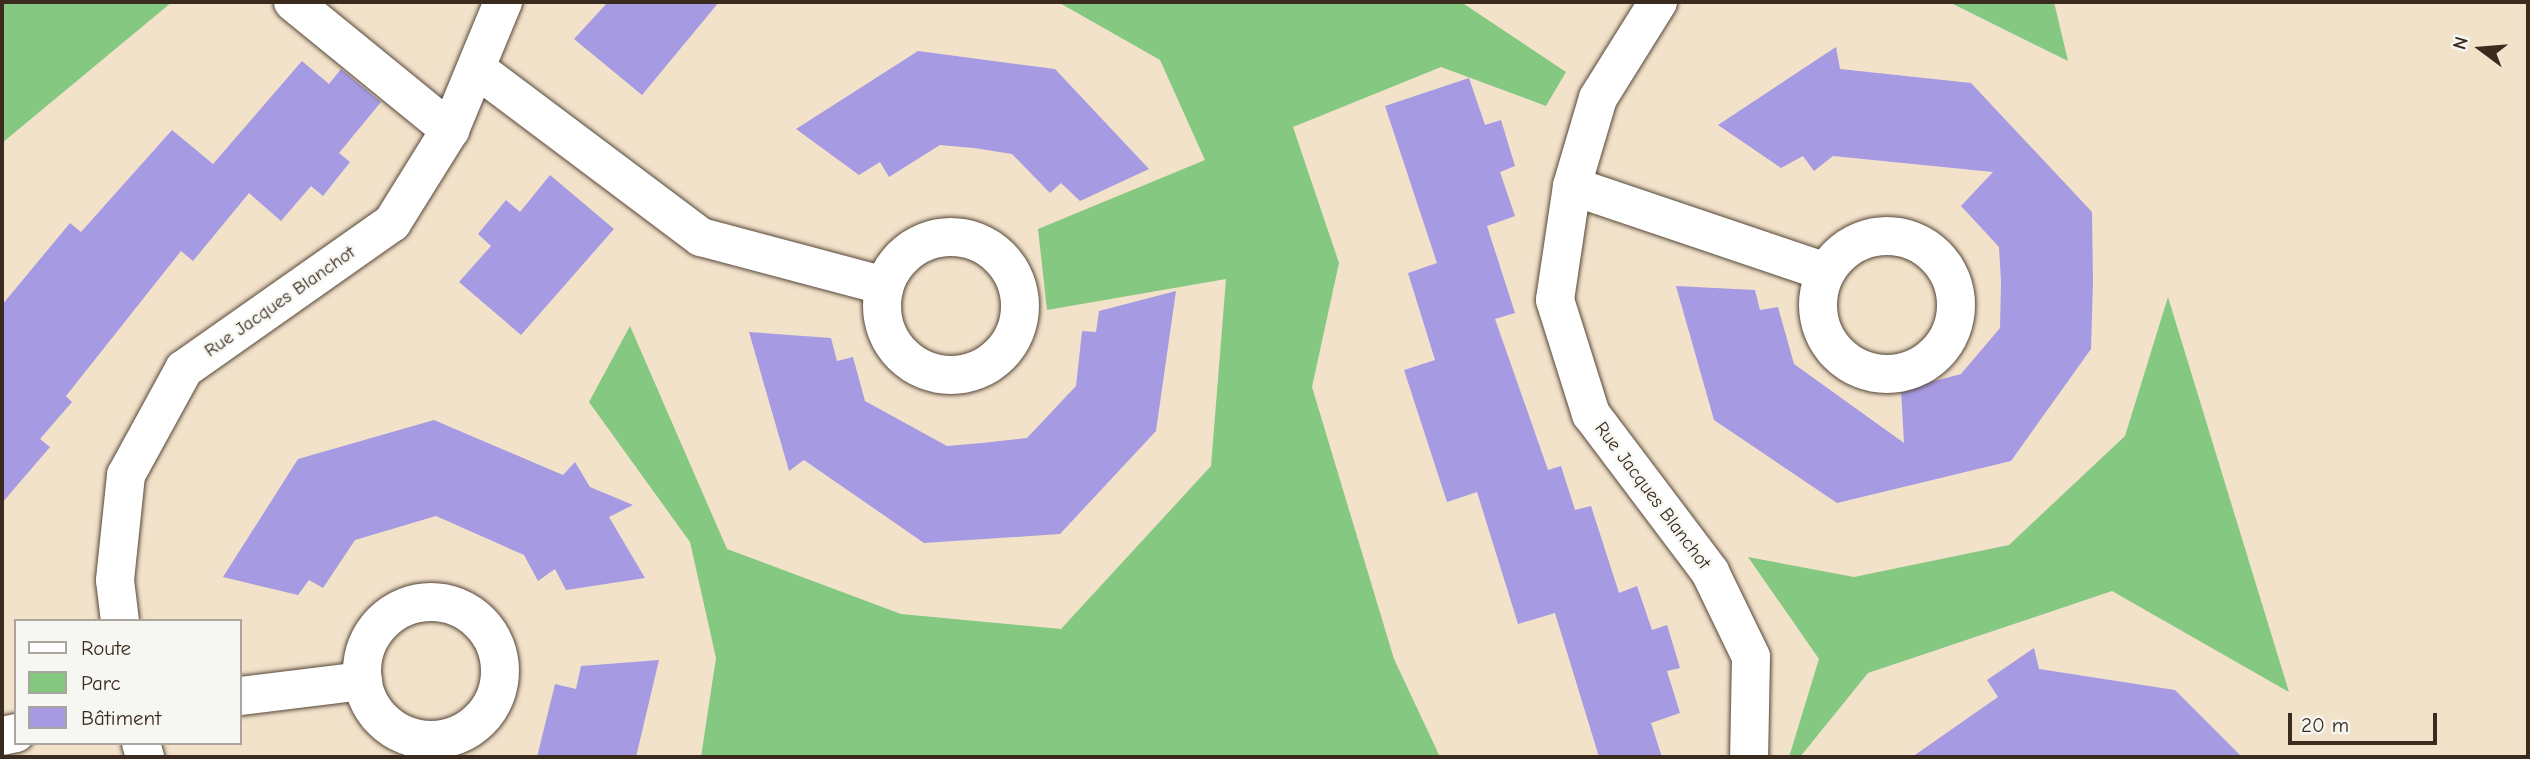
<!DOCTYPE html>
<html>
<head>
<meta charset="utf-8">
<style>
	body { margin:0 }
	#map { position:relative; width:2530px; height:759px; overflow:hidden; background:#f2e2ca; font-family:"Comic Neue",sans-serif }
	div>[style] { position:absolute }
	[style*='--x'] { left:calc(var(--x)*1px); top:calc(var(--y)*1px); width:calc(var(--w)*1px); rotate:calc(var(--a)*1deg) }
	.green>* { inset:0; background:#85c881 }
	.building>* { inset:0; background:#a69ae3 }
	.roads { filter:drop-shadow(0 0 2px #564638) drop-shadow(0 0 2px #564638) }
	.street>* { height:38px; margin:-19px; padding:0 19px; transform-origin:19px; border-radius:19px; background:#fff }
	.street>.ring { margin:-19px; padding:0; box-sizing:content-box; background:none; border:38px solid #fff; border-radius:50% }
	span { translate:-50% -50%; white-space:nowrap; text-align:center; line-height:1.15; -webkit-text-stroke:5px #f6f6f2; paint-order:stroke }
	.street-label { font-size:19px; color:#3b2a1e }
	.frame { position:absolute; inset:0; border:4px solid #3b2a1e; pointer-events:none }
	.legend { position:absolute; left:14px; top:619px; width:228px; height:126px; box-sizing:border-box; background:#f6f6f2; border:2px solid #aba49d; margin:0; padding:9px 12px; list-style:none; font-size:21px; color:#3b2a1e }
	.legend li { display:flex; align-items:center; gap:14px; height:35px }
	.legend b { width:35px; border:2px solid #aba49d }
	.north { position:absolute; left:2446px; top:14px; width:70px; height:70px; -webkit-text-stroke:5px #f6f6f2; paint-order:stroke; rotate:286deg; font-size:19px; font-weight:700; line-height:28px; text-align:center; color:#3b2a1e }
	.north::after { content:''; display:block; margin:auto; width:24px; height:32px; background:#3b2a1e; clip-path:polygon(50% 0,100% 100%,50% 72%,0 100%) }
	.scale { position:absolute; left:2288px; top:713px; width:149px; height:32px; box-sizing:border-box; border:4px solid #3b2a1e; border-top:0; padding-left:9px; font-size:21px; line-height:24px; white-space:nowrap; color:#3b2a1e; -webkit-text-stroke:5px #f6f6f2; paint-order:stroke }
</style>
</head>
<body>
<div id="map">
	<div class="green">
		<i style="clip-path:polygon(2px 2px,172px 2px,2px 143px)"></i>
		<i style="clip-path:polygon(1058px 2px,1461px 2px,1566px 72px,1546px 106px,1441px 67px,1293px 127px,1339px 263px,1312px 387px,1394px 659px,1440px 757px,701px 757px,716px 658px,690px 542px,589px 402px,630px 326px,727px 549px,901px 614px,1061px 629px,1211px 466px,1226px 279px,1047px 310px,1038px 229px,1205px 160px,1160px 60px)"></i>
		<i style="clip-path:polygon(1949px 2px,2054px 2px,2068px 61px)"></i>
		<i style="clip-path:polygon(2168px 297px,2289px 692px,2112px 591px,1868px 673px,1800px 757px,1789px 757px,1819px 659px,1748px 557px,1854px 577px,2009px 545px,2125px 436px)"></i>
	</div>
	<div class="building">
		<i style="clip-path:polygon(608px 2px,719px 2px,642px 95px,574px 39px)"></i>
		<i style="clip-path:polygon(1836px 47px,1840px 69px,1971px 83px,2092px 212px,2093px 282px,2091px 349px,2011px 461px,1837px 503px,1714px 420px,1676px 286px,1755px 290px,1760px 310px,1778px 307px,1794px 364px,1904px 443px,1901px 390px,1961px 374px,2000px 328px,2001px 282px,1999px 247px,1961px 206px,1993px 172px,1833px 156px,1814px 171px,1803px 156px,1781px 168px,1718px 125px)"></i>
		<i style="clip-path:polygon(918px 51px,1055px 69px,1149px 169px,1080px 201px,1061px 183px,1050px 193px,1012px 154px,974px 148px,940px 145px,889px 177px,880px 162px,859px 175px,796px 129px)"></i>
		<i style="clip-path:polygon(302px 61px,329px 84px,341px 69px,381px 102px,339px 153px,350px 162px,323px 196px,311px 186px,281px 221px,249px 193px,193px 261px,181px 251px,66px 396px,72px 402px,40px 439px,50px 447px,2px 503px,2px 305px,70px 223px,81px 232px,172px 130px,213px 164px)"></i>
		<i style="clip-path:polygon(1469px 78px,1485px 125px,1501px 120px,1515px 166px,1500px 172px,1515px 216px,1487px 226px,1515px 313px,1495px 319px,1548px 470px,1561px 466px,1575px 510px,1591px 506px,1619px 593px,1637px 586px,1652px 630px,1667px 625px,1674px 648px,1680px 668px,1667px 671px,1680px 713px,1651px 723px,1662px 757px,1599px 757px,1555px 613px,1518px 624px,1477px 492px,1447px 502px,1404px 370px,1435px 360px,1408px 273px,1437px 263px,1385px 106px)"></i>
		<i style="clip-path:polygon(550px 175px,614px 229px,521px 335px,459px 282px,491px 246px,478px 234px,506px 200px,520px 212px)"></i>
		<i style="clip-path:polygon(1176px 291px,1156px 431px,1060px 534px,924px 543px,804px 460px,789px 471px,749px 332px,831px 338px,837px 361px,853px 357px,865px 401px,947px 446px,982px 443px,1027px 438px,1076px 386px,1082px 331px,1096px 332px,1099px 311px)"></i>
		<i style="clip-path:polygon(434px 420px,563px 475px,575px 462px,590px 487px,633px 505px,609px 517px,645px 578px,566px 590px,555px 569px,538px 581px,524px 555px,436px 516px,355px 540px,323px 588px,309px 580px,298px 595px,223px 577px,298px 459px)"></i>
		<i style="clip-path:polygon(2034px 648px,2039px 669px,2175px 690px,2242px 757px,1912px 757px,1998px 697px,1987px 680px)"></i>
		<i style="clip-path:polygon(659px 660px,636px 757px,537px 757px,555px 684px,576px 689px,581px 666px)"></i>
	</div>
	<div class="roads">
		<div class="street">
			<i style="--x:293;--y:2;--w:203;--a:39.2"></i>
			<i style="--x:1658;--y:2;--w:113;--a:122"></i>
			<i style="--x:1598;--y:98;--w:92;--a:106.5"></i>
			<i style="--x:1572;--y:186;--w:115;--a:98.5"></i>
			<i style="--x:1555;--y:300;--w:120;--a:72.5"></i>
			<i style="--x:1591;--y:414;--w:198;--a:53"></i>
			<i style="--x:1710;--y:572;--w:94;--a:64.2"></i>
			<i style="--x:1751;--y:657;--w:100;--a:91.1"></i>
			<i style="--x:477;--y:69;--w:280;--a:36.9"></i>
			<i style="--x:701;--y:237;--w:190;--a:14.9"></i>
			<i style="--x:1572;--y:186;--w:268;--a:18.7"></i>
			<i class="ring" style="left:1818px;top:236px;width:100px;height:100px"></i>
			<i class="ring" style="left:882px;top:237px;width:100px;height:100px"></i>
			<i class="ring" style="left:362px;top:602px;width:100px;height:100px"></i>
			<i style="--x:120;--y:621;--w:41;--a:-97"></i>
			<i style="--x:115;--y:580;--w:106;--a:-84"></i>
			<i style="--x:126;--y:475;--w:121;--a:-61.3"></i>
			<i style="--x:184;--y:369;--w:254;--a:-35.1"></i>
			<i style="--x:392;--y:223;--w:110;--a:-58.1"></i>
			<i style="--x:450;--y:130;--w:139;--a:-67.5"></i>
			<i style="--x:240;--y:696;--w:124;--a:-7"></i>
			<i style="--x:2;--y:736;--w:14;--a:-12"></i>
			<i style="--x:141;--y:743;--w:15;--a:74"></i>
		</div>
	</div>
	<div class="street-label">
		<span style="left:280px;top:302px;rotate:-35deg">Rue Jacques Blanchot</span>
		<span style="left:1652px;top:496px;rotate:53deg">Rue Jacques Blanchot</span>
	</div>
	<div class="frame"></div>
	<ul class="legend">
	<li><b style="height:9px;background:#fff"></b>Route</li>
	<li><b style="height:19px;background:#85c881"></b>Parc</li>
	<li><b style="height:19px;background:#a69ae3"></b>Bâtiment</li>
	</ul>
	<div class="north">N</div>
	<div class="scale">20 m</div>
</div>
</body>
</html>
